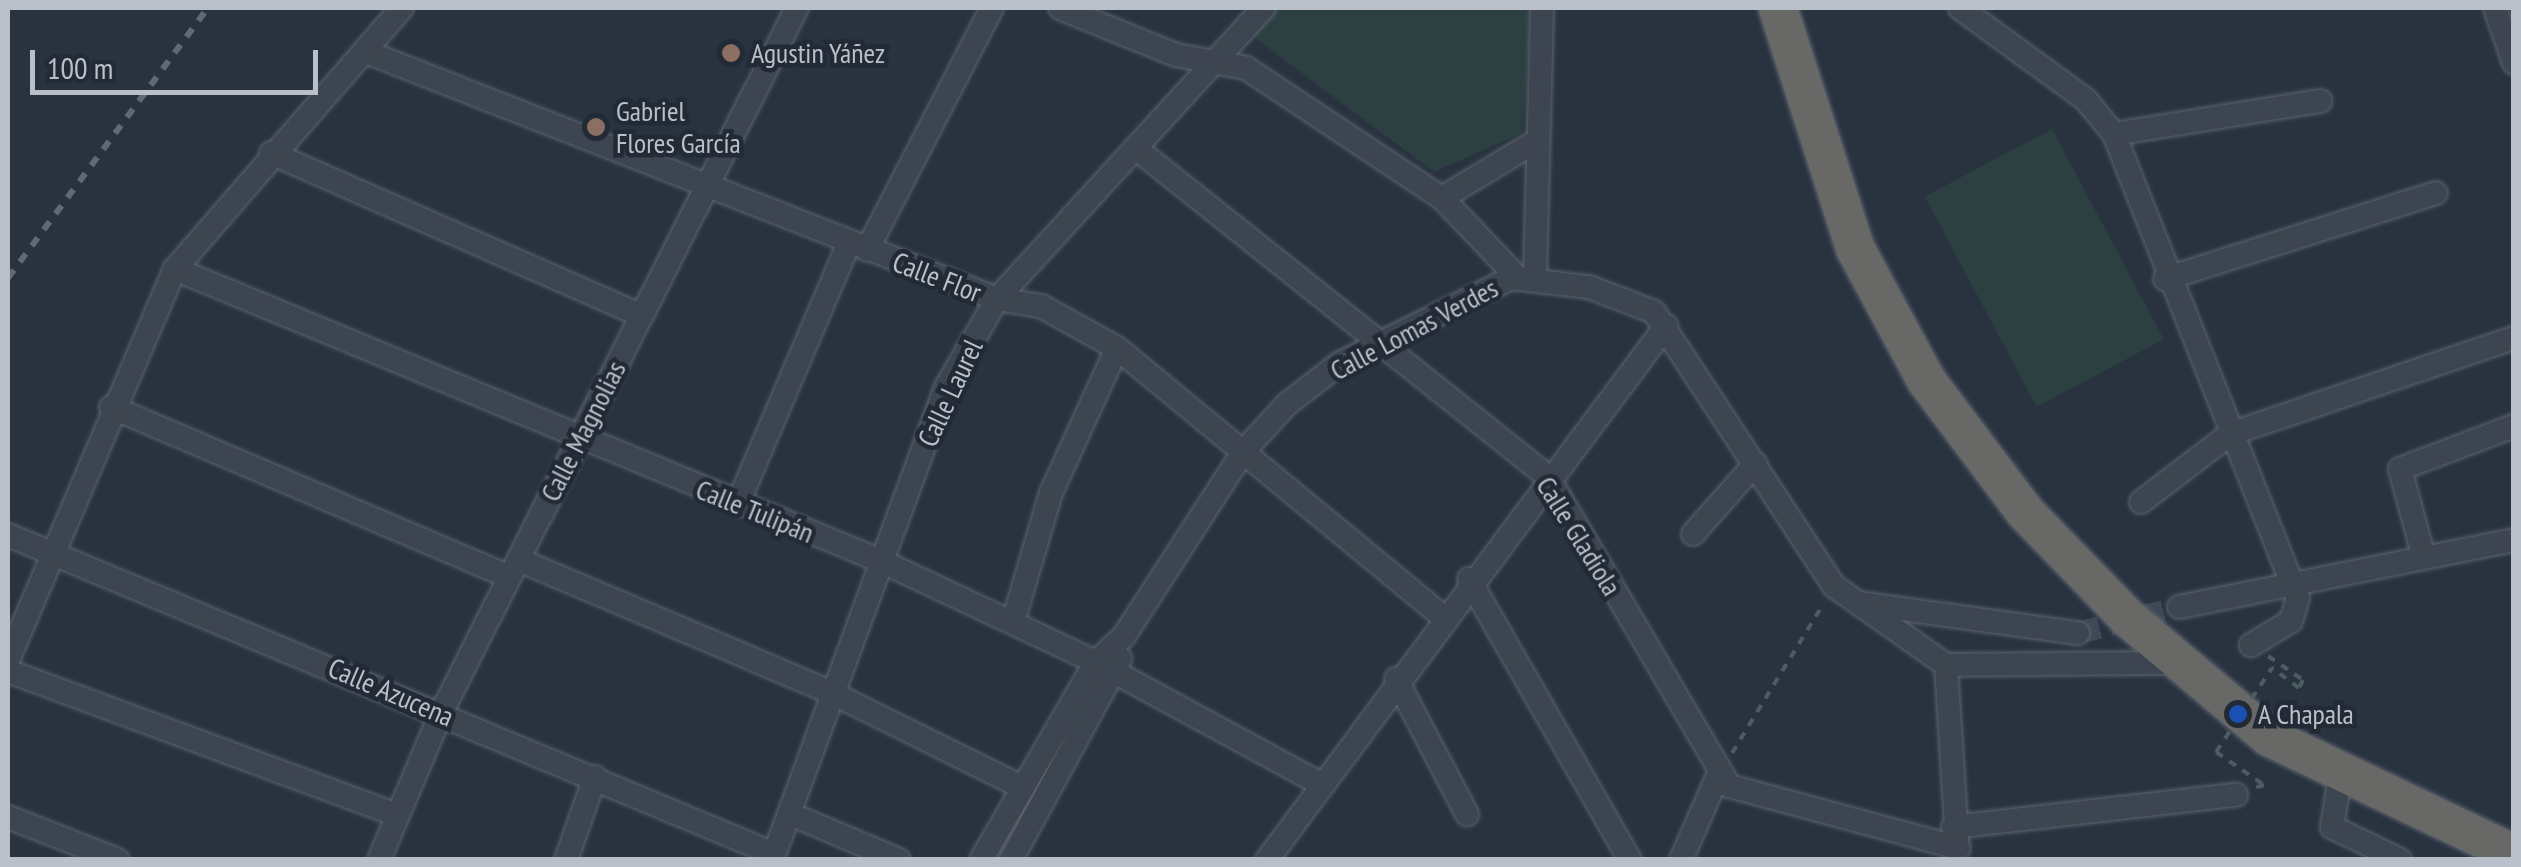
<!DOCTYPE html>
<html>
<head>
<meta charset="utf-8">
<style>
	body { margin:0 }
	#map { position:relative; width:2521px; height:867px; overflow:hidden; background:#293340; font-family:"PT Sans Narrow",sans-serif }
	div>[style] { position:absolute }
	[style*='--x'] { left:calc(var(--x)*1px); top:calc(var(--y)*1px); width:calc(var(--w)*1px); rotate:calc(var(--a)*1deg) }
	.green>* { inset:0; background:#2c4042; transform-origin:0 0 }
	.minor-tunnel>* { height:22px; margin-top:-11px; transform-origin:0; background:repeating-linear-gradient(90deg,#3f4855 0 22px,transparent 0 33px) }
	.path>* { height:4px; margin-top:-2px; transform-origin:0; background:repeating-linear-gradient(90deg,#4b5d60 0 8px,transparent 0 16px) }
	.roads { filter:drop-shadow(0 0 2px #5b636e) drop-shadow(0 0 2px #5b636e) }
	.minor>* { height:22px; margin:-11px; padding:0 11px; transform-origin:11px; border-radius:11px; background:#3d4550 }
	.trunk>* { height:38px; margin:-19px; padding:0 19px; transform-origin:19px; border-radius:19px; background:#686866 }
	.rail>* { height:6px; margin-top:-3px; transform-origin:0; background:repeating-linear-gradient(90deg,#606977 0 10px,transparent 0 20px) }
	.path-bridge>* { height:4px; margin-top:-2px; transform-origin:0; background:repeating-linear-gradient(90deg,#4b5d60 0 8px,transparent 0 16px) }
	.dots>* { width:28px; height:28px; translate:-50% -50%; box-sizing:border-box; border:5px solid #222a36; border-radius:50% }
	span { translate:-50% -50%; white-space:nowrap; text-align:center; line-height:1.15; -webkit-text-stroke:9px #222a36; paint-order:stroke }
	.poi-label { font-size:28px; color:#bac0ca }
	.left { translate:0 -50%; text-align:left }
	.street-label { font-size:28px; color:#bac0ca }
	.frame { position:absolute; inset:0; border:10px solid #bac0ca; pointer-events:none }
	.scale { position:absolute; left:30px; top:50px; width:288px; height:45px; box-sizing:border-box; border:5px solid #bac0ca; border-top:0; padding-left:12px; font-size:30px; line-height:35px; white-space:nowrap; color:#bac0ca; -webkit-text-stroke:8px #222a36; paint-order:stroke }
</style>
</head>
<body>
<div id="map">
	<div class="green">
		<i style="clip-path:polygon(1274px 8px,1531px 8px,1522px 133px,1434px 172px,1250px 34px)"></i>
		<i style="left:2052px;top:129px;width:238px;height:144px;rotate:62deg"></i>
	</div>
	<div class="minor-tunnel">
		<i style="--x:2078;--y:633;--w:104;--a:-14.4"></i>
	</div>
	<div class="path">
		<i style="--x:2268;--y:656;--w:42;--a:34.4"></i>
		<i style="--x:2303;--y:680;--w:9;--a:117"></i>
		<i style="--x:2299;--y:688;--w:34;--a:-143"></i>
		<i style="--x:2216;--y:752;--w:58;--a:34.5"></i>
		<i style="--x:2264;--y:785;--w:10;--a:163"></i>
		<i style="--x:1732;--y:753;--w:176;--a:-58.5"></i>
	</div>
	<div class="roads">
		<div class="minor">
			<i style="--x:1060;--y:8;--w:125;--a:22.1"></i>
			<i style="--x:1176;--y:55;--w:71;--a:10.5"></i>
			<i style="--x:1246;--y:68;--w:235;--a:33.6"></i>
			<i style="--x:1442;--y:198;--w:110;--a:46.5"></i>
			<i style="--x:1960;--y:8;--w:156;--a:36.1"></i>
			<i style="--x:2086;--y:100;--w:44;--a:50.5"></i>
			<i style="--x:2114;--y:134;--w:499;--a:68.4"></i>
			<i style="--x:2298;--y:598;--w:24;--a:107"></i>
			<i style="--x:2291;--y:621;--w:47;--a:149"></i>
			<i style="--x:2495;--y:8;--w:58;--a:70.9"></i>
			<i style="--x:364;--y:51;--w:680;--a:21.39"></i>
			<i style="--x:997;--y:299;--w:45;--a:9"></i>
			<i style="--x:1041;--y:306;--w:87;--a:28.9"></i>
			<i style="--x:1117;--y:348;--w:420;--a:39.5"></i>
			<i style="--x:2114;--y:134;--w:209;--a:-9.1"></i>
			<i style="--x:1138;--y:150;--w:524;--a:38.57"></i>
			<i style="--x:1548;--y:477;--w:358;--a:59.6"></i>
			<i style="--x:1729;--y:786;--w:238;--a:15.1"></i>
			<i style="--x:271;--y:153;--w:405;--a:23.7"></i>
			<i style="--x:1442;--y:198;--w:105;--a:-31"></i>
			<i style="--x:867;--y:250;--w:272;--a:-62.7"></i>
			<i style="--x:175;--y:269;--w:764;--a:22.47"></i>
			<i style="--x:881;--y:561;--w:238;--a:25.2"></i>
			<i style="--x:1096;--y:662;--w:256;--a:28.5"></i>
			<i style="--x:1535;--y:277;--w:269;--a:-88.5"></i>
			<i style="--x:2165;--y:279;--w:284;--a:-17.6"></i>
			<i style="--x:111;--y:407;--w:433;--a:23.1"></i>
			<i style="--x:2141;--y:502;--w:112;--a:-37.4"></i>
			<i style="--x:2230;--y:434;--w:300;--a:-18.7"></i>
			<i style="--x:738;--y:503;--w:283;--a:-66.9"></i>
			<i style="--x:1693;--y:534;--w:94;--a:-48.5"></i>
			<i style="--x:8;--y:535;--w:830;--a:22.61"></i>
			<i style="--x:2423;--y:554;--w:88;--a:-105.1"></i>
			<i style="--x:2400;--y:469;--w:122;--a:-20.7"></i>
			<i style="--x:519;--y:560;--w:340;--a:23"></i>
			<i style="--x:832;--y:693;--w:213;--a:26.4"></i>
			<i style="--x:1469;--y:579;--w:324;--a:60.2"></i>
			<i style="--x:1858;--y:603;--w:222;--a:7.8"></i>
			<i style="--x:2179;--y:607;--w:342;--a:-11.3"></i>
			<i style="--x:1013;--y:622;--w:134;--a:-73.6"></i>
			<i style="--x:1051;--y:493;--w:159;--a:-65.5"></i>
			<i style="--x:8;--y:660;--w:425;--a:-66.9"></i>
			<i style="--x:175;--y:269;--w:346;--a:-49"></i>
			<i style="--x:1946;--y:665;--w:176;--a:86.4"></i>
			<i style="--x:8;--y:671;--w:415;--a:20.3"></i>
			<i style="--x:1396;--y:679;--w:153;--a:62.3"></i>
			<i style="--x:2340;--y:776;--w:52;--a:98.9"></i>
			<i style="--x:2332;--y:827;--w:76;--a:25.9"></i>
			<i style="--x:790;--y:814;--w:118;--a:22.9"></i>
			<i style="--x:8;--y:817;--w:118;--a:21.4"></i>
			<i style="--x:1953;--y:827;--w:285;--a:-6.5"></i>
			<i style="--x:379;--y:860;--w:160;--a:-67.1"></i>
			<i style="--x:441;--y:713;--w:790;--a:-63.21"></i>
			<i style="--x:566;--y:860;--w:88;--a:-70.7"></i>
			<i style="--x:772;--y:860;--w:504;--a:-69.8"></i>
			<i style="--x:946;--y:387;--w:102;--a:-59.9"></i>
			<i style="--x:997;--y:299;--w:395;--a:-47.5"></i>
			<i style="--x:981;--y:860;--w:229;--a:-59.9"></i>
			<i style="--x:1096;--y:662;--w:38;--a:-43"></i>
			<i style="--x:1124;--y:636;--w:219;--a:-57.1"></i>
			<i style="--x:1243;--y:452;--w:64;--a:-47.5"></i>
			<i style="--x:1286;--y:405;--w:68;--a:-37.9"></i>
			<i style="--x:1340;--y:363;--w:191;--a:-26.4"></i>
			<i style="--x:1511;--y:278;--w:79;--a:6.6"></i>
			<i style="--x:1589;--y:287;--w:70;--a:21"></i>
			<i style="--x:1654;--y:312;--w:328;--a:56.7"></i>
			<i style="--x:1834;--y:586;--w:137;--a:35.2"></i>
			<i style="--x:1946;--y:665;--w:233;--a:-0.5"></i>
			<i style="--x:1011;--y:860;--w:229;--a:-61.5"></i>
			<i style="--x:1267;--y:860;--w:667;--a:-53.23"></i>
			<i style="--x:1681;--y:860;--w:95;--a:-66.4"></i>
		</div>
		<div class="trunk">
			<i style="--x:1778;--y:8;--w:252;--a:72.2"></i>
			<i style="--x:1855;--y:248;--w:150;--a:61.7"></i>
			<i style="--x:1926;--y:380;--w:165;--a:53.1"></i>
			<i style="--x:2025;--y:512;--w:149;--a:45.8"></i>
			<i style="--x:2129;--y:619;--w:183;--a:40.1"></i>
			<i style="--x:2269;--y:737;--w:272;--a:25.5"></i>
		</div>
	</div>
	<div class="rail">
		<i style="--x:8;--y:278;--w:336;--a:-53.5"></i>
	</div>
	<div class="path-bridge">
		<i style="--x:2216;--y:752;--w:101;--a:-56.3"></i>
	</div>
	<div class="dots">
		<i style="left:731px;top:53px;background:#8d6e63"></i>
		<i style="left:596px;top:127px;background:#8d6e63"></i>
		<i style="left:2238px;top:714px;background:#1a4fb4"></i>
	</div>
	<div class="poi-label">
		<span class="left" style="left:751px;top:53px">Agustin Yáñez</span>
		<span class="left" style="left:616px;top:127px">Gabriel<br>Flores García</span>
		<span class="left" style="left:2258px;top:714px">A Chapala</span>
	</div>
	<div class="street-label">
		<span style="left:937px;top:277px;rotate:21deg">Calle Flor</span>
		<span style="left:1414px;top:329px;rotate:-28deg">Calle Lomas Verdes</span>
		<span style="left:950px;top:393px;rotate:-65deg">Calle Laurel</span>
		<span style="left:583px;top:431px;rotate:-63deg">Calle Magnolias</span>
		<span style="left:755px;top:511px;rotate:22deg">Calle Tulipán</span>
		<span style="left:1579px;top:536px;rotate:58deg">Calle Gladiola</span>
		<span style="left:391px;top:692px;rotate:23deg">Calle Azucena</span>
	</div>
	<div class="frame"></div>
	<div class="scale">100 m</div>
</div>
</body>
</html>
